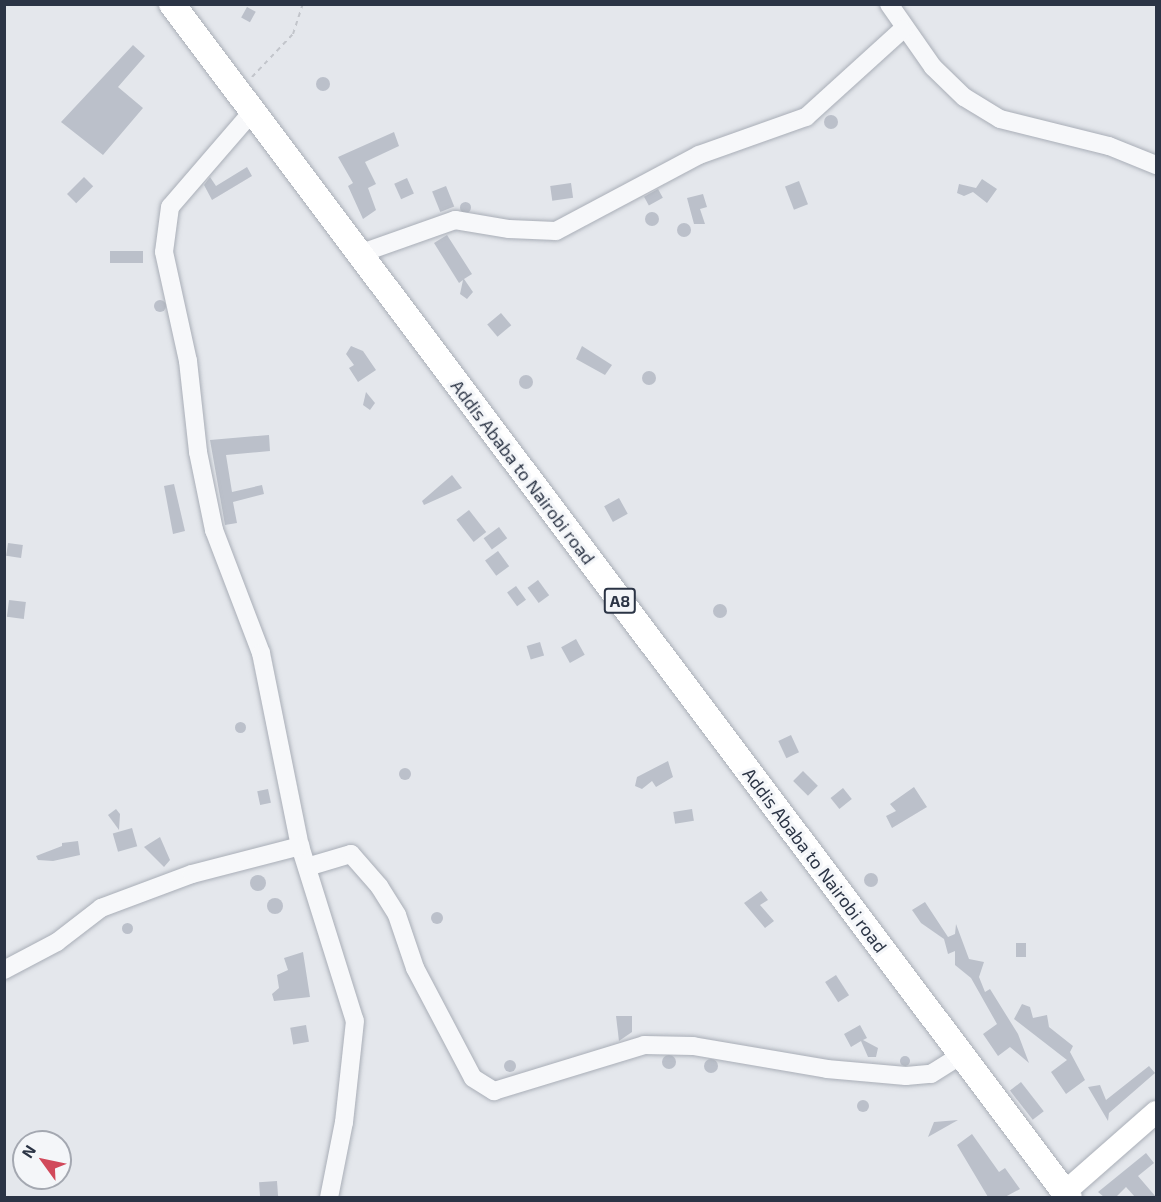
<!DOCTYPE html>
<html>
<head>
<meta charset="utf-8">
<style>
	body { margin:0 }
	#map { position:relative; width:1161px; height:1202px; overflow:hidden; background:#e4e7ec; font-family:"Exo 2",sans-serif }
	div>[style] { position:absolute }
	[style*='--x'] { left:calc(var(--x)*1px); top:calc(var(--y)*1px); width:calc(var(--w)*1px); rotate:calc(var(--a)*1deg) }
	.building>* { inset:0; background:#bbc0ca; transform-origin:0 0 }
	.round { border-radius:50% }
	.path>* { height:2px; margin-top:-1px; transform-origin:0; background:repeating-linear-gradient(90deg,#c2c5cb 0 4.5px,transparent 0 9px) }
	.roads { filter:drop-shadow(0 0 2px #a9aeb7) drop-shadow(0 0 2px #a9aeb7) }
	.minor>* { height:18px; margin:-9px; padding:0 9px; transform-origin:9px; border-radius:9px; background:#f7f8fa }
	.major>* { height:22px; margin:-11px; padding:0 11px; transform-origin:11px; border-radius:11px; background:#fff }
	.highway>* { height:26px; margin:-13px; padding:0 13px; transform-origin:13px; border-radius:13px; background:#fff }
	span { translate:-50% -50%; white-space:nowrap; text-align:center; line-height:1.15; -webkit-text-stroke:6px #f4f6f9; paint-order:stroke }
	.shield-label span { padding:2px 4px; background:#f4f6f9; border:2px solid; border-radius:4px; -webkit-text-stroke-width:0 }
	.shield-label { font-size:16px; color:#2b3445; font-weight:700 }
	.street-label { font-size:18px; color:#2b3445 }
	.frame { position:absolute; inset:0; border:6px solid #2b3445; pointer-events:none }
	.north { position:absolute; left:12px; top:1130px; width:60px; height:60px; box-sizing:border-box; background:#f4f6f9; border:2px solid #a4a8b1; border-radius:50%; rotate:303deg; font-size:16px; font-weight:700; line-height:24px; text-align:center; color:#2b3445 }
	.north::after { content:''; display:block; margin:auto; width:21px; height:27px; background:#d1495b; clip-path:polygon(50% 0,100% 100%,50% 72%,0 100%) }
</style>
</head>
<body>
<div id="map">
	<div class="building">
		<i style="left:247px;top:7px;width:10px;height:12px;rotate:29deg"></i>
		<i style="clip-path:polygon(133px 45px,145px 56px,118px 87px,143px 108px,103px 155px,61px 122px)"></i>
		<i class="round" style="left:316px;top:77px;width:14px;height:14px"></i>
		<i class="round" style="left:824px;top:115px;width:14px;height:14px"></i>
		<i style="clip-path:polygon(394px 132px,399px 146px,365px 162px,376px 184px,368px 188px,376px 210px,363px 219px,348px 186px,353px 183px,338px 157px)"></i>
		<i style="clip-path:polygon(247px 167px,252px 176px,212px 200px,204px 185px,210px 177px,216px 186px)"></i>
		<i style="left:84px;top:177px;width:13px;height:24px;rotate:45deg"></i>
		<i style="left:407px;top:178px;width:17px;height:14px;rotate:66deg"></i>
		<i style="clip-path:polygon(982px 179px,997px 189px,987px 203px,973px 192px,964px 196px,957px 193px,959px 184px,976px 188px)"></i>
		<i style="left:799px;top:181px;width:25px;height:15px;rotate:69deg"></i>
		<i style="left:571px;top:183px;width:15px;height:21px;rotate:82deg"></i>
		<i style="left:446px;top:186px;width:22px;height:15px;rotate:68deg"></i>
		<i style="left:658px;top:189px;width:10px;height:16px;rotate:61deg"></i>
		<i style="clip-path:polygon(703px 194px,707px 207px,700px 209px,705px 224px,694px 224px,687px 198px)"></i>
		<i class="round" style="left:459.5px;top:201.5px;width:11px;height:11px"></i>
		<i class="round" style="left:645px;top:212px;width:14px;height:14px"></i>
		<i class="round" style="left:677px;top:223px;width:14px;height:14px"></i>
		<i style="clip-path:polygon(447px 235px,472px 274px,464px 279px,473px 292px,467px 299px,460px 294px,463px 280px,459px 283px,434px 243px)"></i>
		<i style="left:143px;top:251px;width:12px;height:33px;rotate:90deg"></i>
		<i class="round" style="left:154px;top:300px;width:12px;height:12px"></i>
		<i style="left:501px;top:313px;width:16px;height:18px;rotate:50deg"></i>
		<i style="clip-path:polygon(351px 346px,363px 351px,376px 370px,358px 382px,349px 368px,354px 365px,346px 354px)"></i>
		<i style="clip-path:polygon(582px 346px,612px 365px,605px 375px,576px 359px)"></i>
		<i class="round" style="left:642px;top:371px;width:14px;height:14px"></i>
		<i class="round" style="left:519px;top:375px;width:14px;height:14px"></i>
		<i style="clip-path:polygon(366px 392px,375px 403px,370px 410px,363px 405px)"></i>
		<i style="clip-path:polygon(269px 435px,270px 451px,226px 455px,232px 492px,262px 485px,264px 494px,233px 502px,237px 523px,225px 525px,210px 440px)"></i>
		<i style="clip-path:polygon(452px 475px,462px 488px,424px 505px,422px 501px)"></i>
		<i style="clip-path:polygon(174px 484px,185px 531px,173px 534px,164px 486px)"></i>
		<i style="left:619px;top:498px;width:18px;height:17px;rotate:61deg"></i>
		<i style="left:469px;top:510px;width:28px;height:16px;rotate:52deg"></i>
		<i style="left:499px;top:527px;width:14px;height:19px;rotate:54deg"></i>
		<i style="left:8px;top:543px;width:15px;height:13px;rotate:8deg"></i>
		<i style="left:498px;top:551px;width:19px;height:16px;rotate:54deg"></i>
		<i style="left:538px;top:580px;width:19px;height:13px;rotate:54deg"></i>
		<i style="left:516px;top:586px;width:17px;height:11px;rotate:54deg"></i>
		<i style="left:9px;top:600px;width:17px;height:17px;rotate:7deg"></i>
		<i class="round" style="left:713px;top:604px;width:14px;height:14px"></i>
		<i style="left:576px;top:639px;width:18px;height:17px;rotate:61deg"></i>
		<i style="left:540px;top:642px;width:14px;height:14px;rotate:73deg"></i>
		<i class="round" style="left:234.5px;top:721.5px;width:11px;height:11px"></i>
		<i style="left:791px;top:735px;width:19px;height:14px;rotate:65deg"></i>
		<i style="clip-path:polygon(668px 761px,673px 777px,656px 787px,652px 781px,642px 789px,635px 786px,637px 777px)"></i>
		<i class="round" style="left:399px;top:768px;width:12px;height:12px"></i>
		<i style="left:803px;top:771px;width:21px;height:14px;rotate:45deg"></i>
		<i style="clip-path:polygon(914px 787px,927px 807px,892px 828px,886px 816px,896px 811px,890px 804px)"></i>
		<i style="left:843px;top:788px;width:14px;height:16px;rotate:51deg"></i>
		<i style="left:268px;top:789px;width:14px;height:11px;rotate:78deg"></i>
		<i style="clip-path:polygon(116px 809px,120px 814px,119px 830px,108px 815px)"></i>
		<i style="left:692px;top:809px;width:12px;height:19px;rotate:81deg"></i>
		<i style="left:132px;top:828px;width:19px;height:20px;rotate:74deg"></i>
		<i style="clip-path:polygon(160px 837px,170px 860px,164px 867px,144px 847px)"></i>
		<i style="clip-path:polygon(78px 841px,80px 855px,53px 861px,38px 860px,36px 856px,62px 846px,62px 843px)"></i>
		<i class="round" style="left:864px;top:873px;width:14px;height:14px"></i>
		<i class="round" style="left:250px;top:875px;width:16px;height:16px"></i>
		<i style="clip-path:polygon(761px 891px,768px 900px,760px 905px,774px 921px,765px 928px,744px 903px)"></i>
		<i class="round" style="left:267px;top:898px;width:16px;height:16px"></i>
		<i style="clip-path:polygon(925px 902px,948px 937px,955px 934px,956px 924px,969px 959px,984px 962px,979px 977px,985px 992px,990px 989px,1018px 1034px,1029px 1063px,1010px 1047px,998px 1056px,983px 1034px,997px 1024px,971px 978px,955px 965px,955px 951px,948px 954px,944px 939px,921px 923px,912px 910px)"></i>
		<i class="round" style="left:431px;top:912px;width:12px;height:12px"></i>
		<i class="round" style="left:121.5px;top:922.5px;width:11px;height:11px"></i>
		<i style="left:1016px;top:943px;width:10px;height:14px"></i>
		<i style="clip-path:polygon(303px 952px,310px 997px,274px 1001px,272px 994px,279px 988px,277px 975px,288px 970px,284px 958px)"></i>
		<i style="left:836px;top:975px;width:24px;height:13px;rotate:57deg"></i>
		<i style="clip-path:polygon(1022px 1004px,1030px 1007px,1033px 1018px,1047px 1015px,1049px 1027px,1073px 1046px,1070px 1052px,1085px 1080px,1066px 1094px,1051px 1072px,1067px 1060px,1014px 1019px)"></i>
		<i style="clip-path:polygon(616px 1016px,632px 1016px,632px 1032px,619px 1041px)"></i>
		<i style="left:306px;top:1025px;width:17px;height:16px;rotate:80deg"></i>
		<i style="clip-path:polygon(860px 1025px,867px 1038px,863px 1040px,878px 1048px,876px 1057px,868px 1057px,861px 1041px,851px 1047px,844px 1034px)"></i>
		<i class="round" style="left:662px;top:1055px;width:14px;height:14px"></i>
		<i class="round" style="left:900px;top:1056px;width:10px;height:10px"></i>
		<i class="round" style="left:704px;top:1059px;width:14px;height:14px"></i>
		<i class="round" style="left:504px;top:1060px;width:12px;height:12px"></i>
		<i style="clip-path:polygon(1149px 1066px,1155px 1073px,1109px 1113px,1108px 1121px,1088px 1087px,1100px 1085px,1106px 1100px)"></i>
		<i style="left:1021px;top:1082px;width:37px;height:14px;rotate:52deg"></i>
		<i class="round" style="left:857px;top:1100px;width:12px;height:12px"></i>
		<i style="clip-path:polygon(958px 1120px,928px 1137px,934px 1122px)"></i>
		<i style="clip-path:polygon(972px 1134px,999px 1172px,1005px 1168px,1020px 1189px,1005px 1197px,988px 1197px,957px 1145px)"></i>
		<i style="clip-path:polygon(1146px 1153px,1154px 1163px,1138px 1176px,1156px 1197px,1135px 1197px,1126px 1187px,1116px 1197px,1104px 1197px,1098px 1192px)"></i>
		<i style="left:277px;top:1181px;width:16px;height:18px;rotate:86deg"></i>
	</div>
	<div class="path">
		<i style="--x:252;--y:77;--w:59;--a:-46.4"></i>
		<i style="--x:293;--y:34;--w:32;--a:-72"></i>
	</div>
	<div class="roads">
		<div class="minor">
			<i style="--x:889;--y:4;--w:77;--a:55.1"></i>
			<i style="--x:933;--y:67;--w:43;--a:44.1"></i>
			<i style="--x:964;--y:97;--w:42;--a:31.4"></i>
			<i style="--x:1000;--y:119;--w:112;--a:13.9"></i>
			<i style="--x:1109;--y:146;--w:51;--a:22"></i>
			<i style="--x:252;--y:112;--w:125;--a:130.8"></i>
			<i style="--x:170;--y:207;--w:45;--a:97.6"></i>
			<i style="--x:164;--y:252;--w:112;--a:77.6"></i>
			<i style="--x:188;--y:361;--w:92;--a:83.7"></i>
			<i style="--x:198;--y:452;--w:80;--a:78.4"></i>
			<i style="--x:214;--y:530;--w:132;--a:69.1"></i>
			<i style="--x:261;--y:653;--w:197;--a:78.6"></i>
			<i style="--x:300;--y:846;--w:183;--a:72.6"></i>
			<i style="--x:355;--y:1021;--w:102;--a:96.2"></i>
			<i style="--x:344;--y:1122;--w:77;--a:101.2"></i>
			<i style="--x:359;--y:254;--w:102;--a:-19.5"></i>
			<i style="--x:455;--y:220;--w:55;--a:9.5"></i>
			<i style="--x:509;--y:229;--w:47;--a:2.4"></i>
			<i style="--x:556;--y:231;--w:162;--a:-28"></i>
			<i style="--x:699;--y:155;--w:114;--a:-19.6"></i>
			<i style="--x:806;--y:117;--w:131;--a:-42.2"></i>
			<i style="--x:307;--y:867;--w:46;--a:-16.5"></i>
			<i style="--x:351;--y:854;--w:43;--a:48.8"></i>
			<i style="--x:379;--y:886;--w:34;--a:58"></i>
			<i style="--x:397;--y:915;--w:56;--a:71.2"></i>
			<i style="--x:415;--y:968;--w:124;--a:62.2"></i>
			<i style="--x:473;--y:1078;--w:25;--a:32"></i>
			<i style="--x:494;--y:1091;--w:157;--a:-17"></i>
			<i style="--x:644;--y:1045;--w:49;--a:1.2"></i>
			<i style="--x:693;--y:1046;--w:136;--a:9.7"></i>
			<i style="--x:827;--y:1069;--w:79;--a:5.1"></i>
			<i style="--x:906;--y:1076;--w:25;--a:-5"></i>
			<i style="--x:931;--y:1074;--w:36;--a:-32"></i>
			<i style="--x:4;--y:970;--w:60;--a:-27.8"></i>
			<i style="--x:57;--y:942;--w:56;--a:-37.7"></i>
			<i style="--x:101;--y:908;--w:97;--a:-20.5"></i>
			<i style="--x:192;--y:874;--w:112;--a:-14.5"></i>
		</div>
		<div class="major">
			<i style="--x:1065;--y:1192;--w:121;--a:-41.3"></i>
		</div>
		<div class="highway">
			<i style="--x:172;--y:4;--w:1493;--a:53.08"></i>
		</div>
	</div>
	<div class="shield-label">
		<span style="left:620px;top:601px">A8</span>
	</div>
	<div class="street-label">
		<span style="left:523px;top:472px;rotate:53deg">Addis Ababa to Nairobi road</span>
		<span style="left:815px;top:860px;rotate:53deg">Addis Ababa to Nairobi road</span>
	</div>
	<div class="frame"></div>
	<div class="north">N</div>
</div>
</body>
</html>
